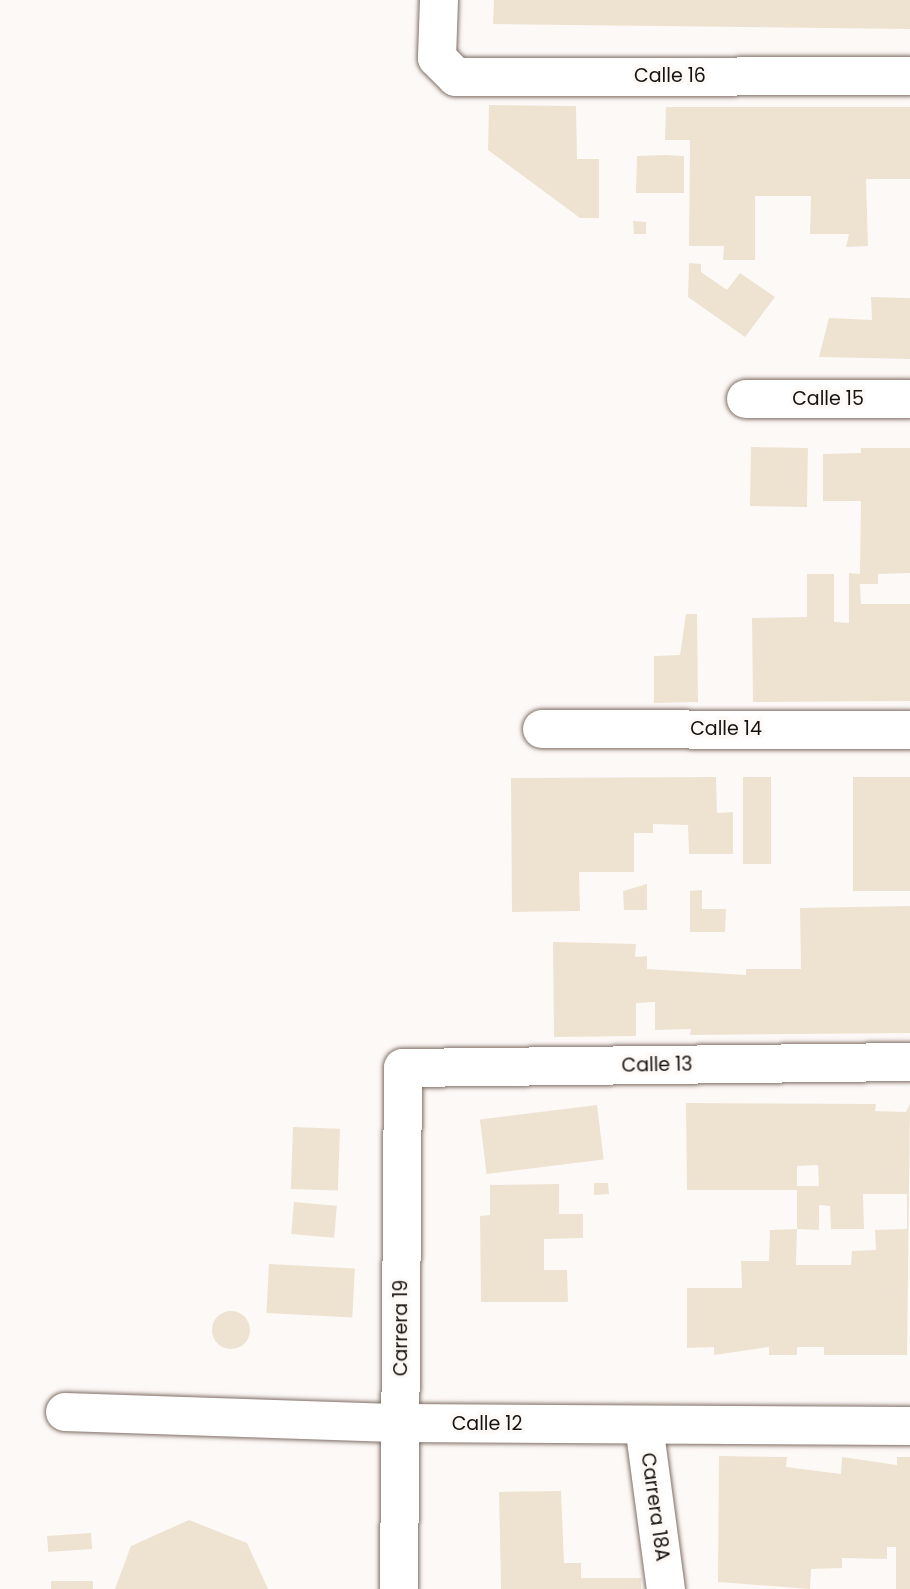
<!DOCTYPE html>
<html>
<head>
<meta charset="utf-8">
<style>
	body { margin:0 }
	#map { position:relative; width:910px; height:1589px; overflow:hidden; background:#fdf9f7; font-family:Poppins,sans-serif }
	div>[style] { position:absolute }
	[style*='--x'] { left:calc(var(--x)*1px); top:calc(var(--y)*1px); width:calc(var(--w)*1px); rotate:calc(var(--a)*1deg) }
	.building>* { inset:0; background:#eee3d1; transform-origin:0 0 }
	.round { border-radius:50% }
	.roads { filter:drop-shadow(0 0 2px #806f65) drop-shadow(0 0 2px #806f65) }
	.minor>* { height:38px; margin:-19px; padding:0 19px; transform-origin:19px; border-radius:19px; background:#fff }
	span { translate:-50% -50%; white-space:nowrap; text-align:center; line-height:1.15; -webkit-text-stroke:7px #fdf9f7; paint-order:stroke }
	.street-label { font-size:19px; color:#18120e }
</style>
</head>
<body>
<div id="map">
	<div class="building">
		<i style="clip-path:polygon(494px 0,910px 0,910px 29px,493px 24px)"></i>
		<i style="clip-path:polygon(489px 105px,576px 106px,577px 159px,599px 159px,599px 218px,580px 218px,488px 150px)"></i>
		<i style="clip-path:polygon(666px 107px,910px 107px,910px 179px,866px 179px,868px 246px,846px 247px,849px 234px,810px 234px,811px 196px,755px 196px,755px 260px,723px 260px,724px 246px,689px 246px,690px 140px,665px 140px)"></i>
		<i style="clip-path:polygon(665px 155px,684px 156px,684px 193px,636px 193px,637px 156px)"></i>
		<i style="clip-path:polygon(633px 221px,646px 222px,646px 234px,634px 234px)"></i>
		<i style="clip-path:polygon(689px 263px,701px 264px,701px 272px,727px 290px,740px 273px,775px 297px,745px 337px,688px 297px)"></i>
		<i style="clip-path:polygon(871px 297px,910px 298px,910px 359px,819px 357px,829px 318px,872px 320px)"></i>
		<i style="left:751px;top:447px;width:57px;height:59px;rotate:1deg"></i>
		<i style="clip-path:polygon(861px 448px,910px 448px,910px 573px,878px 574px,878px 584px,860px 584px,861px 604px,910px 604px,910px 701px,753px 702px,752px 618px,807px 617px,807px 574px,834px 574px,834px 622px,849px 623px,849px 573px,860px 574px,861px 501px,823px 501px,823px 454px,861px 453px)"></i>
		<i style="clip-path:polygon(686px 614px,697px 614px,698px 702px,654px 703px,654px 656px,680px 655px)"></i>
		<i style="clip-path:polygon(716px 777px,717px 813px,733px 812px,733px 854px,689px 854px,688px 825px,653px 824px,653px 833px,634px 833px,634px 872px,579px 872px,580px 911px,512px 912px,511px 778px)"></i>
		<i style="left:743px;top:777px;width:28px;height:87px"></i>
		<i style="left:853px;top:777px;width:57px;height:114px"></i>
		<i style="clip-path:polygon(647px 884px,647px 910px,624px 910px,623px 891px)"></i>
		<i style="clip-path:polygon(702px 890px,702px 909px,726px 909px,725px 932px,690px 932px,690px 891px)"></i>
		<i style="clip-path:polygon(910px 906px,910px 1033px,690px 1035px,691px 1029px,655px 1030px,655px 1002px,636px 1003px,636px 1036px,554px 1037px,553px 942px,636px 944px,635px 957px,647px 956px,647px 969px,746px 975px,746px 969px,801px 969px,800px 908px)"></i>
		<i style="clip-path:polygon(evenodd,686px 1103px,876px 1104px,875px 1111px,906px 1112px,910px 1104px,907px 1355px,824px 1355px,824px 1347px,797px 1347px,797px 1355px,769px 1355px,769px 1347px,714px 1355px,714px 1347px,687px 1348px,687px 1288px,742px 1288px,741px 1261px,769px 1261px,770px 1230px,797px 1229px,796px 1265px,851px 1265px,852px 1251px,876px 1250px,875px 1230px,907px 1229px,907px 1194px,863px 1194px,864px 1229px,831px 1229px,830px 1206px,819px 1205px,819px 1230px,797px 1229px,797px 1190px,687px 1190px,686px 1103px,818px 1165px,819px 1186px,797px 1186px,797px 1166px,818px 1165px)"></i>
		<i style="left:597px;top:1105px;width:55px;height:118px;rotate:83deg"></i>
		<i style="left:293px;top:1127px;width:47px;height:62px;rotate:2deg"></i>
		<i style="clip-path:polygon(594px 1183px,608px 1183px,609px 1194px,594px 1195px)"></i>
		<i style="clip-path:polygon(559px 1184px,559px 1214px,583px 1214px,583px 1238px,544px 1239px,544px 1270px,567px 1270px,568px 1302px,481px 1302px,480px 1216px,490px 1215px,490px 1185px)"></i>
		<i style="left:294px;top:1202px;width:43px;height:32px;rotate:5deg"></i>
		<i style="left:269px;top:1264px;width:86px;height:49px;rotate:3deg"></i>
		<i class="round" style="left:212px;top:1311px;width:38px;height:38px"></i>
		<i style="clip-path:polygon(719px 1456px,787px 1457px,786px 1467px,841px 1474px,842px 1457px,897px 1465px,897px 1457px,910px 1457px,910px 1589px,896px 1589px,896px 1547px,887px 1547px,887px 1559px,842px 1558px,842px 1568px,811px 1569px,810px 1589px,718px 1582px)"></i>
		<i style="clip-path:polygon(561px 1491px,564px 1563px,581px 1563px,581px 1578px,641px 1578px,641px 1589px,501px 1589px,499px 1492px)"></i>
		<i style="clip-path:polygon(189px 1520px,247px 1543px,268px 1589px,115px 1589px,131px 1546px)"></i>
		<i style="left:91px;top:1533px;width:16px;height:44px;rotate:86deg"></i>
		<i style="left:93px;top:1581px;width:8px;height:42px;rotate:90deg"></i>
	</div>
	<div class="roads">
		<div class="minor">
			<i style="--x:439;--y:0;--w:58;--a:92"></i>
			<i style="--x:437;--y:58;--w:27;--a:45"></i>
			<i style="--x:456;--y:77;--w:454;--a:-0.1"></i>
			<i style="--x:746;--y:399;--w:164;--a:0"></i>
			<i style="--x:542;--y:729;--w:368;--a:0.2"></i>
			<i style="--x:65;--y:1412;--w:336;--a:1.9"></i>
			<i style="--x:401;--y:1423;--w:509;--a:0.34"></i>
			<i style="--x:644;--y:1425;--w:165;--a:82.4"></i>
			<i style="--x:399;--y:1589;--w:521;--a:-89.56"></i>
			<i style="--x:403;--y:1068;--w:507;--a:-0.68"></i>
		</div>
	</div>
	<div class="street-label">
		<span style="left:670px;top:76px">Calle 16</span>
		<span style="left:828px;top:399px">Calle 15</span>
		<span style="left:726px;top:729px">Calle 14</span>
		<span style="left:657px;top:1065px;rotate:-1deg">Calle 13</span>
		<span style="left:401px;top:1328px;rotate:-90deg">Carrera 19</span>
		<span style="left:487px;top:1424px">Calle 12</span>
		<span style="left:655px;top:1507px;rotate:82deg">Carrera 18A</span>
	</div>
</div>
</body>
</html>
